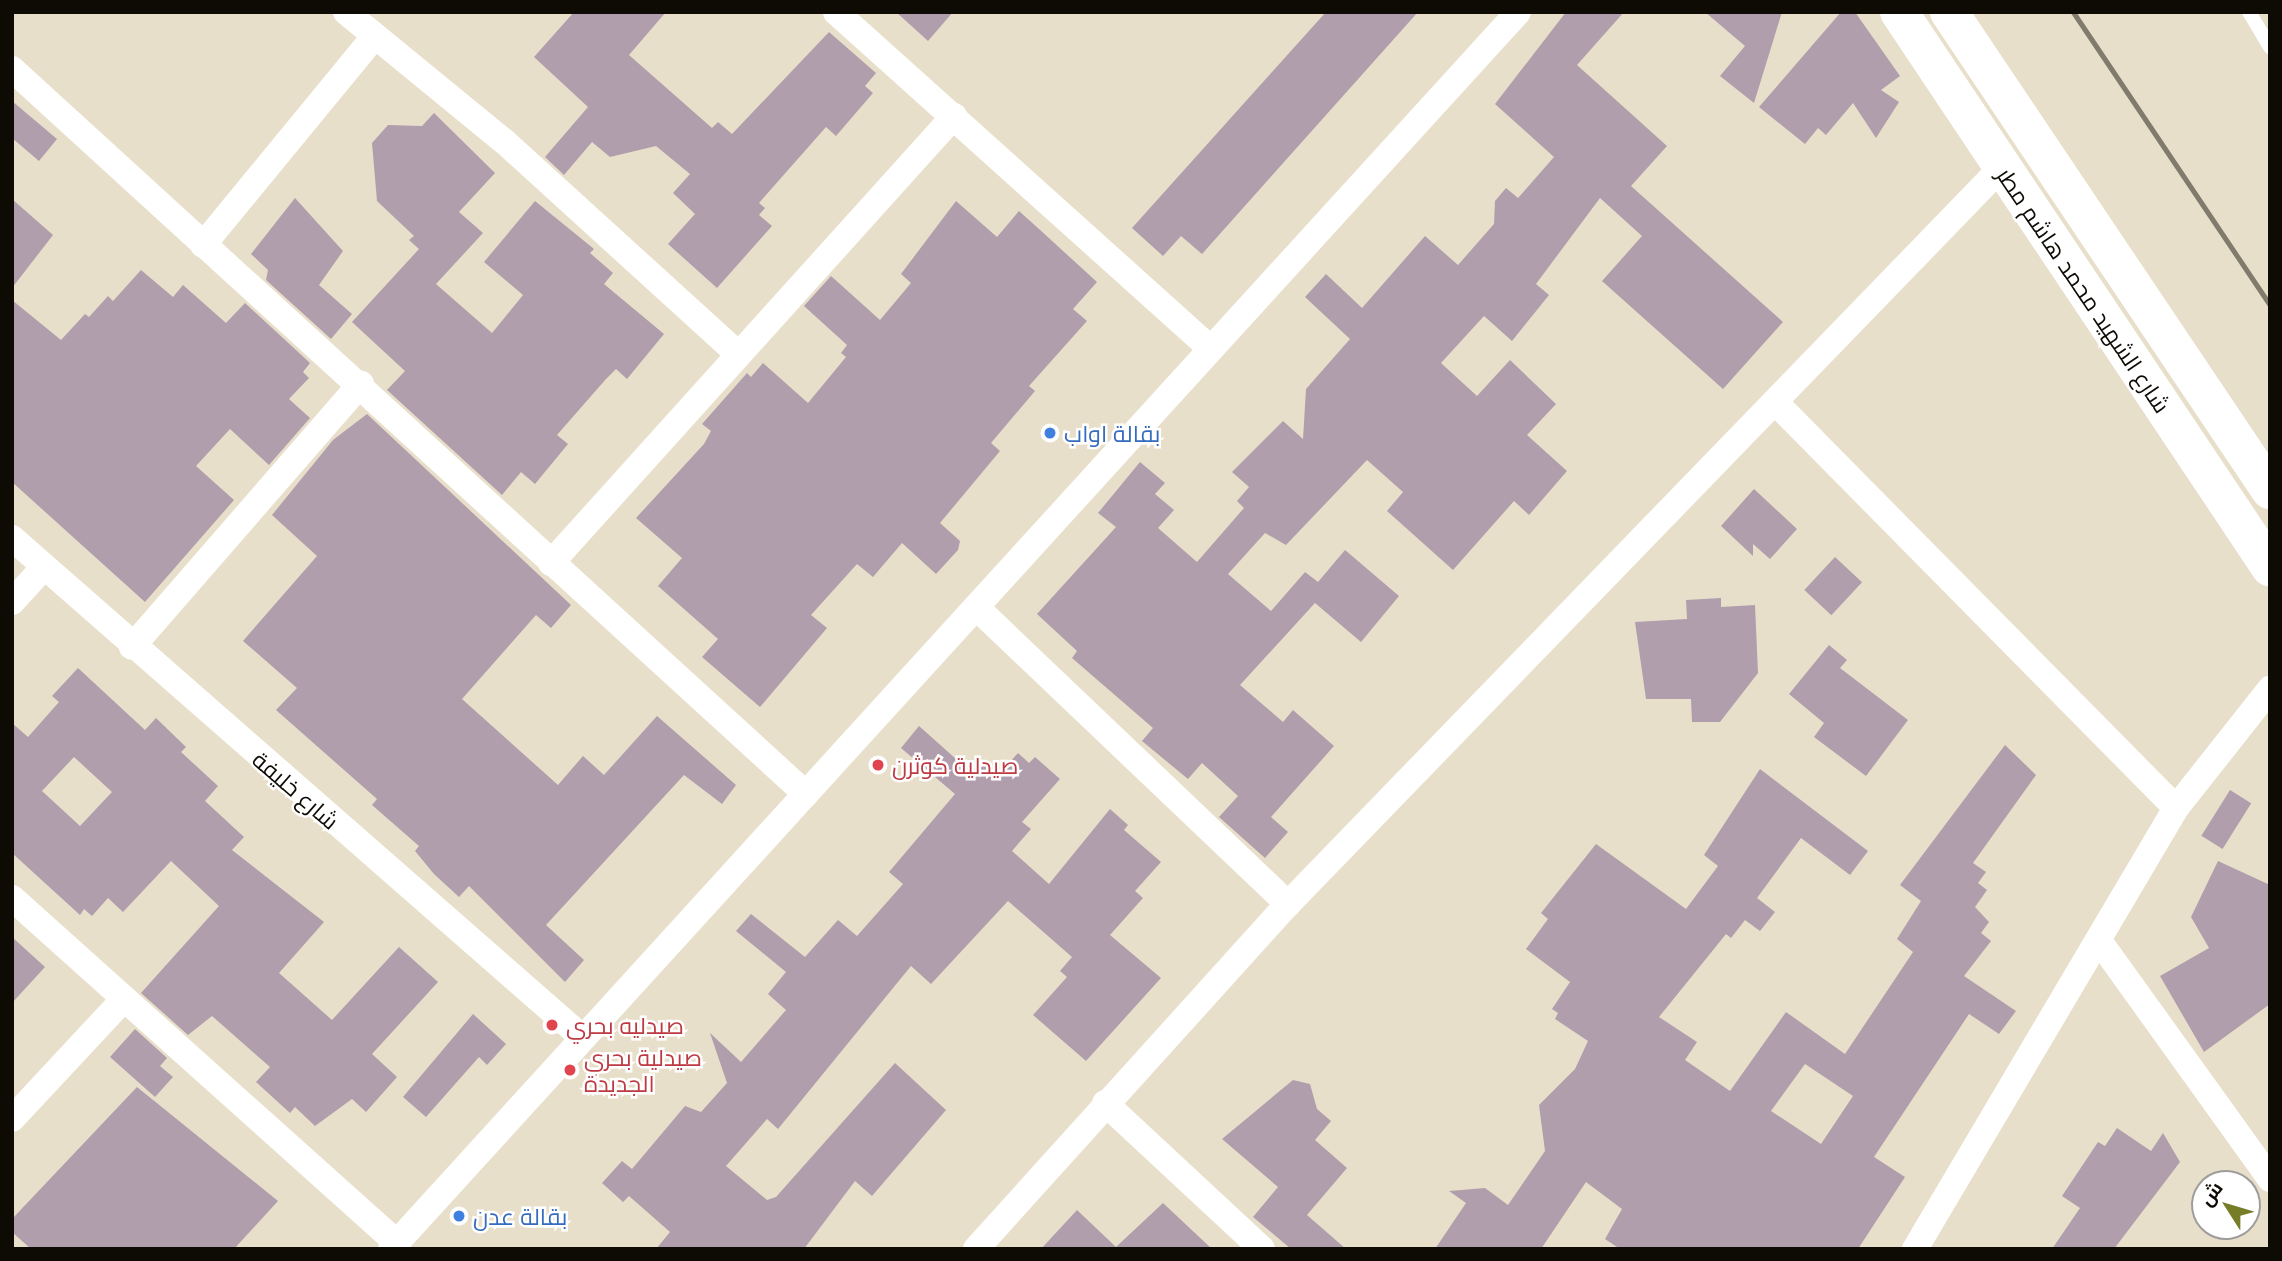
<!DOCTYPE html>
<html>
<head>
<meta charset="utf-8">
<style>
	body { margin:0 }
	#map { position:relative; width:2282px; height:1261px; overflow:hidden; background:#e8dfca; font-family:"Noto Serif",Cairo,serif }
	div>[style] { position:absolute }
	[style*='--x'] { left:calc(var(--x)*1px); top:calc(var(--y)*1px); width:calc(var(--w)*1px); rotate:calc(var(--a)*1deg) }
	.building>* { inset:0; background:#b09eac; transform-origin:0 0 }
	.lane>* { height:14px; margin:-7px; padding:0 7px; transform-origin:7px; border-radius:7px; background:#fff }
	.street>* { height:26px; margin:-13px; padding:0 13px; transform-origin:13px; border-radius:13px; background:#fff }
	.primary>* { height:38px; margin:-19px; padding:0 19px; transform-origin:19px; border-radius:19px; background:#fff }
	.rail>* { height:5px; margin:-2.5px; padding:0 2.5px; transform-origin:2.5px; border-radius:2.5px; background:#817b6d }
	.dots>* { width:19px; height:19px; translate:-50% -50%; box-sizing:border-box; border:4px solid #fff; border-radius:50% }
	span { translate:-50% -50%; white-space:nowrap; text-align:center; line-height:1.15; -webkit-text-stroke:5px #fff; paint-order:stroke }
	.street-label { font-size:23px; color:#0e0b05 }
	.shop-label { font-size:23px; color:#366cbe }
	.left { translate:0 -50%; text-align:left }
	.health-label { font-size:23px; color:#be3a42 }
	.frame { position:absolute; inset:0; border:14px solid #0e0b05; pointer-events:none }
	.north { position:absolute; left:2191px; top:1170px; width:70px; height:70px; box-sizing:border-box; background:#fff; border:2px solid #9f9d9b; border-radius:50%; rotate:307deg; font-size:19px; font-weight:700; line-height:28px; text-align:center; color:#0e0b05 }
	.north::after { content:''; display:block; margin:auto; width:24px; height:32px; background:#777d27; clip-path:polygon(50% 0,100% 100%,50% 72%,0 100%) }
</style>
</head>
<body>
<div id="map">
	<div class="building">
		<i style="clip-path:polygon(574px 12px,666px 12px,629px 55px,712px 128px,718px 122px,732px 134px,829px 32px,876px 73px,865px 86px,873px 93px,836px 136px,826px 127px,759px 203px,765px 208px,759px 215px,772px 226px,717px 288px,668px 244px,695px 214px,673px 193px,690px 174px,656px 146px,610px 157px,592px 142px,564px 175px,545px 157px,588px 107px,534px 57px)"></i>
		<i style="clip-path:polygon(896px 12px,953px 12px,928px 41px)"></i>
		<i style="clip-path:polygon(1326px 12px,1418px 12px,1202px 254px,1181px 236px,1163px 256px,1132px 228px)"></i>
		<i style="clip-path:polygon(1566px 12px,1624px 12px,1577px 65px,1667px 146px,1631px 186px,1783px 322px,1723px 389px,1602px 281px,1642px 236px,1600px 198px,1536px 284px,1549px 295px,1512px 341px,1484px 316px,1441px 363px,1477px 396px,1510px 360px,1556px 404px,1527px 435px,1567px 471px,1529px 515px,1514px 501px,1453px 570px,1387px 511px,1403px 492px,1367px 460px,1286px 545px,1265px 533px,1228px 574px,1271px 611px,1305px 572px,1318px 582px,1345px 550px,1399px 596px,1361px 642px,1315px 603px,1240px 685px,1283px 722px,1293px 710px,1334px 746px,1271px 817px,1288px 832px,1265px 858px,1219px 817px,1238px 796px,1202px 763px,1188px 779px,1142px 741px,1153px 728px,1072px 658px,1077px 651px,1037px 614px,1116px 527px,1098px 513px,1140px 462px,1165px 483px,1155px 494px,1174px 510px,1158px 528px,1197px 562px,1244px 508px,1237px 501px,1249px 487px,1232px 472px,1283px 421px,1303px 439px,1306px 389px,1350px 339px,1305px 297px,1326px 274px,1362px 308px,1425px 236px,1458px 265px,1494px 224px,1495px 201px,1506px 188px,1518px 198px,1554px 157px,1495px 104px)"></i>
		<i style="clip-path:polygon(1705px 12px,1782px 12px,1754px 103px,1720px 76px,1745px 46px)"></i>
		<i style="clip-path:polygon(1841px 12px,1855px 12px,1900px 76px,1881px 90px,1899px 102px,1876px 138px,1853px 103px,1826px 135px,1818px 128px,1805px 144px,1759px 107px)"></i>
		<i style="clip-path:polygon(12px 101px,57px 139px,39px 161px,12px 138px)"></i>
		<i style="clip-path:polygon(434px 113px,495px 173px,459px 212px,483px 233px,436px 284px,492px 333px,523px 295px,484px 262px,535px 201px,594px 249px,590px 253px,613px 273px,604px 284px,664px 334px,627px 379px,616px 369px,606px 379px,557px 435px,568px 444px,535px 484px,521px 472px,502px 495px,387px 390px,405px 371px,352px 322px,419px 249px,409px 240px,414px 236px,377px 201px,372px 143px,388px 125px,422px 126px)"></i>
		<i style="clip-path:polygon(295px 198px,343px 251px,319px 285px,352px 314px,331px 339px,266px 280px,268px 270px,251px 254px)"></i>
		<i style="clip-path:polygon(12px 199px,53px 235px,12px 288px)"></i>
		<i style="clip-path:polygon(956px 201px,997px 237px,1019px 211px,1039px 229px,1097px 282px,1073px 309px,1087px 321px,1029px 386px,1035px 391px,991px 443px,1000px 451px,940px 523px,960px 541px,958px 550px,936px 574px,902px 543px,873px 577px,857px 564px,811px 615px,827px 628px,760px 707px,702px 657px,718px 639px,658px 586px,682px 558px,636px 518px,704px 444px,711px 431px,702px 424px,747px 373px,751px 377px,763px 363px,808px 403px,846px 357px,841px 353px,847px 345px,804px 306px,831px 276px,880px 320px,911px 283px,901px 274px)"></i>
		<i style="clip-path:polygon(141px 270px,173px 297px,183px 285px,226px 323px,245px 303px,310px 363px,303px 372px,309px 378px,289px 399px,310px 418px,269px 465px,230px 429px,196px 466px,234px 500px,145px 602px,12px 482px,12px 300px,61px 340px,85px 314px,89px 317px,108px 296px,113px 301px)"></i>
		<i style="clip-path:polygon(367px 414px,571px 605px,551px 628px,536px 615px,462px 699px,558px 785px,583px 756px,604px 775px,657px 716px,736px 785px,722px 804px,684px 775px,546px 925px,584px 960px,565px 982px,469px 886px,459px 897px,434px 874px,415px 851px,419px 846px,372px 805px,377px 799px,276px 710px,297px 688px,243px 641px,317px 556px,272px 515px,333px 440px)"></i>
		<i style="clip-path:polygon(1754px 489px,1797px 529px,1770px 559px,1753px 544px,1753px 556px,1721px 526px)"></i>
		<i style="left:1835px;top:557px;width:37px;height:45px;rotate:43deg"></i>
		<i style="clip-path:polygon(1721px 598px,1721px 607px,1755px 605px,1758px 673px,1720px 722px,1692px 722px,1691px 699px,1646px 699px,1635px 622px,1687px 619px,1686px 600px)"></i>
		<i style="clip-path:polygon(1829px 645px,1847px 660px,1840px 668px,1908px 720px,1866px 776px,1814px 737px,1824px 723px,1789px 694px)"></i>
		<i style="clip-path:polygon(evenodd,78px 668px,145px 730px,156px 718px,186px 747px,181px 752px,218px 786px,205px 801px,244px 837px,232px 850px,324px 922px,279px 973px,332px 1020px,399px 947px,438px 982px,372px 1054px,397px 1077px,366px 1112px,352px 1099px,315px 1126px,295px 1107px,290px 1113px,256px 1082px,270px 1067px,212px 1016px,188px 1035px,141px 993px,219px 906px,171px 861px,123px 912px,108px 898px,92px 916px,84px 909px,80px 915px,12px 853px,12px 723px,28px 737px,59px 702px,52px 696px,78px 668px,74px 757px,112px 792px,80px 826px,42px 791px,74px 757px)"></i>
		<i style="clip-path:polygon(919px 726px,974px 775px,987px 761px,1000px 773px,1018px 753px,1029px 763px,1035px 757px,1060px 779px,1022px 822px,1031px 829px,1012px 851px,1049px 884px,1110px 809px,1128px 825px,1124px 830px,1161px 862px,1135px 891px,1143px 898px,1110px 935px,1161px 978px,1086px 1061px,1033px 1015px,1067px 977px,1060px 971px,1072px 957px,1008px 901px,931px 984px,911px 966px,778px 1129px,767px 1119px,726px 1166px,767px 1200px,776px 1197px,895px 1063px,946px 1110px,872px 1196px,855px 1181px,804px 1249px,656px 1249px,670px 1232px,629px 1196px,623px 1202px,602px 1183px,622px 1161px,632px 1169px,685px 1106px,701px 1112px,727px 1083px,710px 1033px,741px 1062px,786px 1010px,768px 994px,786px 972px,736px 931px,751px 914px,805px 957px,838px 920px,857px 936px,903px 884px,889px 872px,955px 794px,901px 748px)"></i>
		<i style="clip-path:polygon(evenodd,2005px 745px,2036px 775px,1973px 863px,1986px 872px,1978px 883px,1987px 890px,1975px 907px,1989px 922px,1981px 933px,1991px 941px,1964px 976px,2016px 1011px,1999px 1034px,1969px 1014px,1874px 1157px,1905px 1177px,1858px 1249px,1620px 1249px,1605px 1239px,1622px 1209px,1586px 1182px,1541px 1249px,1435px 1249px,1466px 1203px,1449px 1191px,1485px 1188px,1508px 1205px,1545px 1151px,1539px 1105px,1575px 1069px,1588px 1041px,1555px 1019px,1558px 1013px,1552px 1009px,1570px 982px,1526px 949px,1548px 919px,1541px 913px,1596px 844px,1686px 909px,1718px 866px,1704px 855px,1760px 769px,1868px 851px,1850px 875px,1801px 838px,1757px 898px,1775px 912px,1760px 931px,1745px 920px,1731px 938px,1726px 934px,1659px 1017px,1697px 1042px,1685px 1060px,1730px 1091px,1786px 1012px,1845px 1054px,1913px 952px,1897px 939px,1921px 901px,1900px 885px,2005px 745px,1805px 1064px,1853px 1096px,1821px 1144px,1771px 1111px,1805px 1064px)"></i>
		<i style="left:2230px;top:790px;width:25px;height:54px;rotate:32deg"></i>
		<i style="clip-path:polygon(2218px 861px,2270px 885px,2270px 1004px,2204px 1052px,2160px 976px,2209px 948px,2191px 917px)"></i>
		<i style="clip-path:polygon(12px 937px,45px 967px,12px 1003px)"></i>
		<i style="clip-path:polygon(473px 1014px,506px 1044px,487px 1065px,479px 1057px,426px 1117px,403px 1097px)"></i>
		<i style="clip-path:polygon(135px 1029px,167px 1058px,160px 1066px,173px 1077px,155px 1097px,110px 1057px)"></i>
		<i style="clip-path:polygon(1293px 1080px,1310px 1084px,1317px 1109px,1331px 1121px,1315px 1140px,1347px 1168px,1307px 1215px,1346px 1249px,1291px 1249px,1253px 1217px,1278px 1187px,1222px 1139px)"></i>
		<i style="clip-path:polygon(137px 1087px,278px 1201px,234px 1249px,31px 1249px,12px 1232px,12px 1219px)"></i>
		<i style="clip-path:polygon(2117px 1128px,2151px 1151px,2163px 1133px,2180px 1162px,2114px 1249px,2052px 1249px,2080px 1208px,2062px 1196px,2098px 1142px,2105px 1146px)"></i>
		<i style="clip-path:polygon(1163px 1203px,1212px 1249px,1041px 1249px,1077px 1210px,1116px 1247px)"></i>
	</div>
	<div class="lane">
		<i style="--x:2249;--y:12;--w:41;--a:59"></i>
	</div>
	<div class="street">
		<i style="--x:346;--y:12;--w:205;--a:39.3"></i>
		<i style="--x:505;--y:142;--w:316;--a:42.3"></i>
		<i style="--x:836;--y:12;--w:504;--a:41.94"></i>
		<i style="--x:12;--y:69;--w:1075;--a:42.4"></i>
		<i style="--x:203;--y:245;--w:269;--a:-50.6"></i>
		<i style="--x:1777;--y:404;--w:568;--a:45.36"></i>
		<i style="--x:12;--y:538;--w:759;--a:41.21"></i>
		<i style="--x:551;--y:563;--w:602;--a:-47.96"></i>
		<i style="--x:12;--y:602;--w:47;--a:-47.6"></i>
		<i style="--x:976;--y:607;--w:431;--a:43.6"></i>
		<i style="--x:132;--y:647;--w:349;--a:-49"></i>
		<i style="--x:12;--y:898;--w:517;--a:41.86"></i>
		<i style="--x:2100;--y:942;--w:292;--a:54.3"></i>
		<i style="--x:1105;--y:1103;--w:214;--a:42.9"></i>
		<i style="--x:12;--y:1119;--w:163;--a:-47"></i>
		<i style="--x:391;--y:1249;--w:1673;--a:-47.66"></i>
		<i style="--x:976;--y:1249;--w:465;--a:-47.9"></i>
		<i style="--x:1288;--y:904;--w:1026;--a:-45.91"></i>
		<i style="--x:1915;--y:1249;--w:512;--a:-59.38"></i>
		<i style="--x:2176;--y:808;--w:152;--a:-51.7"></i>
	</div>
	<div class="primary">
		<i style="--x:1899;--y:12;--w:668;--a:56.24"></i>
		<i style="--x:1949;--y:12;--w:576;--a:56.12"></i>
	</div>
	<div class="rail">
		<i style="--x:2073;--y:12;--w:353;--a:56.1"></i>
	</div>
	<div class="dots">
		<i style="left:1050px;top:433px;background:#3f7fe0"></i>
		<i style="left:878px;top:765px;background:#e0444e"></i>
		<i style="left:552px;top:1025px;background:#e0444e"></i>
		<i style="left:570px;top:1070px;background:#e0444e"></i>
		<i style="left:459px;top:1216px;background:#3f7fe0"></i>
	</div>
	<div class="street-label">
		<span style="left:2084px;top:290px;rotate:56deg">شارع الشهيد محمد هاشم مطر</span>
		<span style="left:296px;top:790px;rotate:41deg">شارع خليفة</span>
	</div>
	<div class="shop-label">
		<span class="left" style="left:1064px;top:433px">بقالة اواب</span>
		<span class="left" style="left:473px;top:1216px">بقالة عدن</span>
	</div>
	<div class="health-label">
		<span class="left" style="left:892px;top:765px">صيدلية كوثرن</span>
		<span class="left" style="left:566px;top:1025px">صيدليه بحري</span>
		<span class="left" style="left:584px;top:1070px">صيدلية بحري<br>الجديدة</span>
	</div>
	<div class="frame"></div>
	<div class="north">ش</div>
</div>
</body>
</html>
